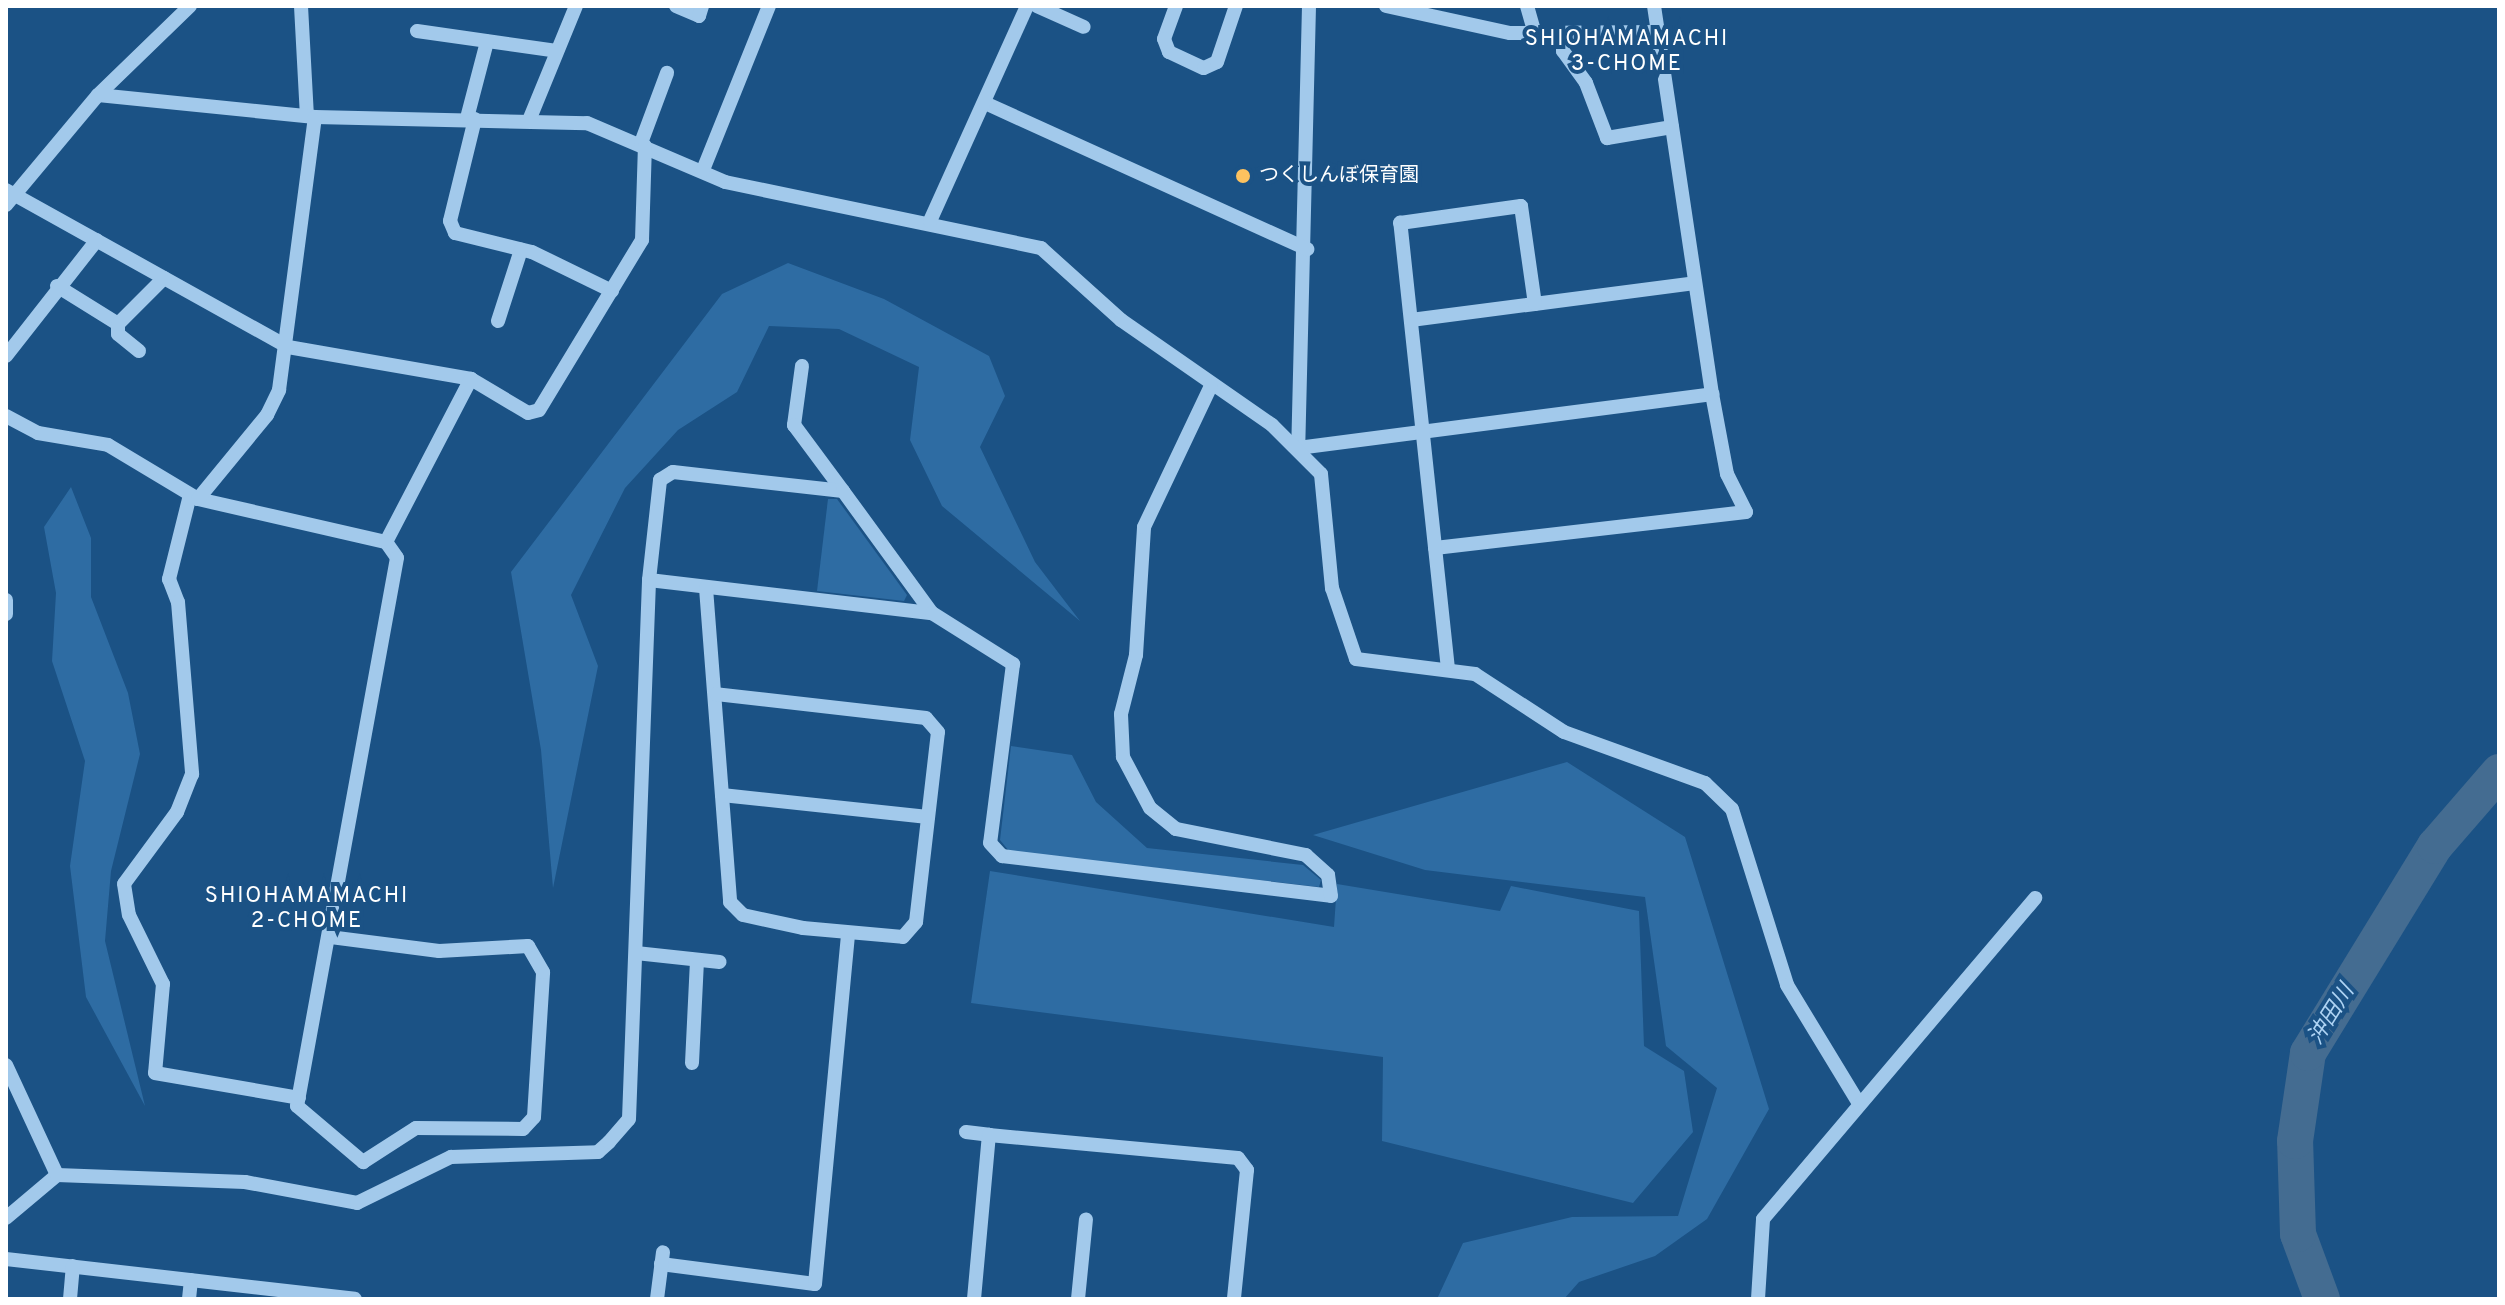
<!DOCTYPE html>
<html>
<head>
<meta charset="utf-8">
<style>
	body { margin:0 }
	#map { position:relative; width:2505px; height:1305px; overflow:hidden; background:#1b5285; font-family:Overpass,"Noto Sans JP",sans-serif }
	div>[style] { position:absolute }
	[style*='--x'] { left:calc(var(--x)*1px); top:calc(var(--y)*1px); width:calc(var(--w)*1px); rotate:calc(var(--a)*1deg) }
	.green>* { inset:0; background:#2e6ca3 }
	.river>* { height:36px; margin:-18px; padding:0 18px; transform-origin:18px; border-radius:18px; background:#446c91 }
	.minor>* { height:14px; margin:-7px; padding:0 7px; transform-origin:7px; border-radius:7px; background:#a2c9eb }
	.dots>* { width:22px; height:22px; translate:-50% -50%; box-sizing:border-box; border:4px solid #1b5285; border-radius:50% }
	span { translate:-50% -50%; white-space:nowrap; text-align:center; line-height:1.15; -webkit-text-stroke:8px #1b5285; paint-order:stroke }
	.poi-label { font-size:20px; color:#fff }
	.left { translate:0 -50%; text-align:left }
	.neighbourhood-label { font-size:22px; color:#fff; letter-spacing:2px }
	.water-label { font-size:22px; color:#aed3f3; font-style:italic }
	.frame { position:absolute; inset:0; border:8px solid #fff; pointer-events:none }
</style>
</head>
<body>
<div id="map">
	<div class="green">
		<i style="clip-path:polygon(788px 263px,884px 299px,989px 356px,1005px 396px,980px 447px,1035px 562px,1080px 621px,942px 506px,910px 440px,919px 367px,839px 329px,769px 326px,737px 392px,678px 430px,625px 488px,571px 595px,598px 666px,553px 888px,541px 750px,511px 572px,722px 294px)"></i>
		<i style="clip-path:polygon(71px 487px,91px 538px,91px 597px,128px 693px,140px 754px,111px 871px,105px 941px,145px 1106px,86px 997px,70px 866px,85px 761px,52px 661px,56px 593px,44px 527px)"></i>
		<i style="clip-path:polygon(828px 499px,837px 499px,907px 595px,904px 601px,817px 591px)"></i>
		<i style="clip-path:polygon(1011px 746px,1072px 755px,1096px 802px,1147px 848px,1303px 865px,1321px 880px,1319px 887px,1009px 851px,1000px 840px)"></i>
		<i style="clip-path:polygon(1567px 762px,1685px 837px,1769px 1109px,1707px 1219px,1655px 1256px,1579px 1282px,1564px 1299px,1437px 1299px,1463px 1243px,1572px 1217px,1678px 1216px,1717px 1088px,1666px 1046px,1645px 897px,1425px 870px,1313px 835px)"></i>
		<i style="clip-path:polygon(990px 871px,1334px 927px,1337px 884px,1500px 911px,1511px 886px,1639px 911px,1644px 1046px,1684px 1071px,1693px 1132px,1633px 1203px,1382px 1141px,1383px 1057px,971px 1003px)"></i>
	</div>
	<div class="river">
		<i style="--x:2322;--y:1299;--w:69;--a:-110.3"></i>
		<i style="--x:2298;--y:1234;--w:93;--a:-91.8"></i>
		<i style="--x:2295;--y:1141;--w:89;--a:-81.6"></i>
		<i style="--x:2308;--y:1053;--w:243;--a:-58.5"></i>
		<i style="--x:2435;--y:846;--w:98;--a:-49.1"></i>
	</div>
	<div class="minor">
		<i style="--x:301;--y:6;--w:110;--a:86.9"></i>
		<i style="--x:676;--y:6;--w:25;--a:23"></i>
		<i style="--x:699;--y:16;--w:10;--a:-73"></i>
		<i style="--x:1037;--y:6;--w:51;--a:24.1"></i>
		<i style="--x:1176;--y:6;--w:35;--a:110"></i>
		<i style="--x:1164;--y:39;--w:14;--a:69"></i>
		<i style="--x:1169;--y:52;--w:38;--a:25"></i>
		<i style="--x:1204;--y:68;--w:14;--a:-25"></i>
		<i style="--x:1217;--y:62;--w:59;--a:-71.3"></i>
		<i style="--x:1309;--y:6;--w:442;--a:91.4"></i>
		<i style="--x:1298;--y:448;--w:418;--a:-7.4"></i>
		<i style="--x:1386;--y:6;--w:127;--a:12.3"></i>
		<i style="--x:1510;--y:33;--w:148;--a:-0.4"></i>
		<i style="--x:1527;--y:6;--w:29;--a:74"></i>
		<i style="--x:417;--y:31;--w:141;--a:8.1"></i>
		<i style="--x:1563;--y:35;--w:16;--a:90"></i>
		<i style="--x:1563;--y:51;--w:39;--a:54"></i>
		<i style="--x:1586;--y:83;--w:59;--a:69.1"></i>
		<i style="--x:1607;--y:138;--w:66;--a:-9.6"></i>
		<i style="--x:98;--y:95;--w:218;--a:5.8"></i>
		<i style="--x:315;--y:117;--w:272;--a:1.3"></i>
		<i style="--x:587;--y:123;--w:150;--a:23.1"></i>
		<i style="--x:725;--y:182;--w:323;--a:11.8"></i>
		<i style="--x:1041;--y:248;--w:108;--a:42"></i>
		<i style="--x:1121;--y:320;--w:184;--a:34.8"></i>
		<i style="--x:1272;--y:425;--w:69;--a:45"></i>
		<i style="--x:1321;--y:474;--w:115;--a:84.5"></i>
		<i style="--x:1332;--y:588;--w:75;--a:71.3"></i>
		<i style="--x:1356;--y:659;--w:120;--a:7.2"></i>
		<i style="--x:1475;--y:674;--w:106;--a:33.1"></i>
		<i style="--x:1564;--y:732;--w:150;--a:19.9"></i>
		<i style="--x:1705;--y:783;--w:37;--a:44"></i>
		<i style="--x:1732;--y:809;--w:184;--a:72.6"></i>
		<i style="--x:1787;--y:985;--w:137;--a:58.7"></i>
		<i style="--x:985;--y:103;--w:354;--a:24.4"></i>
		<i style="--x:467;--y:118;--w:79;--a:-75.3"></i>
		<i style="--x:530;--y:118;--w:121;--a:-67.7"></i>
		<i style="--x:475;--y:119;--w:105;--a:103.8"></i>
		<i style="--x:450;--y:221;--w:13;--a:67"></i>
		<i style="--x:455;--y:233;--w:79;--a:13.9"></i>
		<i style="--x:532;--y:252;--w:89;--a:26"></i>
		<i style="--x:641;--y:143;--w:75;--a:-69.6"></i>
		<i style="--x:703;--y:170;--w:177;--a:-68.1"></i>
		<i style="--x:6;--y:190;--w:323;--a:29.1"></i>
		<i style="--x:288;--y:347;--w:186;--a:9.9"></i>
		<i style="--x:471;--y:379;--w:66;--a:30.8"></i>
		<i style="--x:528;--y:413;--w:11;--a:-15"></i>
		<i style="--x:539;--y:410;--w:199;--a:-58.8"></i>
		<i style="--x:642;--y:240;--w:94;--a:-88.2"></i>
		<i style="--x:6;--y:205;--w:143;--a:-50.1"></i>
		<i style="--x:98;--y:95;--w:128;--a:-44.1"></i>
		<i style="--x:930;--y:221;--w:236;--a:-65.7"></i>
		<i style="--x:57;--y:286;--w:72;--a:31.9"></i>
		<i style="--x:118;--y:324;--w:10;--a:90"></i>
		<i style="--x:118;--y:334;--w:27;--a:39"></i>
		<i style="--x:1411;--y:320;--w:286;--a:-7.4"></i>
		<i style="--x:498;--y:321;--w:75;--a:-72.1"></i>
		<i style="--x:118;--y:324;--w:65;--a:-45"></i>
		<i style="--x:6;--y:356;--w:147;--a:-51.9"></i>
		<i style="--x:802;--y:366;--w:60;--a:97.7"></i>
		<i style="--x:794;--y:425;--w:82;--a:53.4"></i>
		<i style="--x:6;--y:416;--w:36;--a:28"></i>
		<i style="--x:38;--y:433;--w:71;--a:9.7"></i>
		<i style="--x:108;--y:445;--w:105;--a:31"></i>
		<i style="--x:198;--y:499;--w:193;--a:12.9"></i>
		<i style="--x:386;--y:542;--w:19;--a:55"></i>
		<i style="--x:397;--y:558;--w:557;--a:100.34"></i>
		<i style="--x:297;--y:1106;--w:87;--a:40.3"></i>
		<i style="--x:363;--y:1162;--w:63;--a:-32.7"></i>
		<i style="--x:416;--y:1128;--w:107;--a:0.5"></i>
		<i style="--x:523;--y:1129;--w:16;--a:-47"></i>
		<i style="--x:534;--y:1117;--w:145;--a:-86.4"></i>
		<i style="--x:543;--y:972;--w:30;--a:-120"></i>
		<i style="--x:528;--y:946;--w:89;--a:176.8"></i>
		<i style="--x:439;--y:951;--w:111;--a:-172.7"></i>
		<i style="--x:190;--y:495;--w:87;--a:104"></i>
		<i style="--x:169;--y:579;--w:25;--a:69"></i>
		<i style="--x:178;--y:602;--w:173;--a:85.3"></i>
		<i style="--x:192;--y:774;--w:41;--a:111.5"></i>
		<i style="--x:177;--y:812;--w:89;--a:126.4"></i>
		<i style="--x:124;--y:884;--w:31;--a:81"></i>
		<i style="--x:129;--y:915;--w:77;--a:63.8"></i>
		<i style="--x:163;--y:984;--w:89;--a:95.1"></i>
		<i style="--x:155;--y:1073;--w:146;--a:9.8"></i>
		<i style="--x:198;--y:499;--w:109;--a:-50.6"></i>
		<i style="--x:267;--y:415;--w:28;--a:-64"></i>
		<i style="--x:279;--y:390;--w:275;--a:-82.5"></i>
		<i style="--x:386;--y:542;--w:184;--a:-62.5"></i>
		<i style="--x:1435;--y:548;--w:313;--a:-6.6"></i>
		<i style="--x:1746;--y:512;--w:42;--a:-116.6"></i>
		<i style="--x:1727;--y:474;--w:81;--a:-100.6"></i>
		<i style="--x:1712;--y:394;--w:392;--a:-98.5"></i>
		<i style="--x:649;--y:580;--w:285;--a:6.7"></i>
		<i style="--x:706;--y:588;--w:315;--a:85.6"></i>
		<i style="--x:730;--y:902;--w:18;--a:45"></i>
		<i style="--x:743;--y:915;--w:61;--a:12.2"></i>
		<i style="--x:803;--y:928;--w:100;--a:5.1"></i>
		<i style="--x:903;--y:937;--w:20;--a:-49"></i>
		<i style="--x:916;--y:922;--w:191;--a:-83.4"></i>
		<i style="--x:938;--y:732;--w:18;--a:-131"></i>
		<i style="--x:926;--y:718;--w:211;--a:-173.5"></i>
		<i style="--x:6;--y:600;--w:14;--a:90"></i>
		<i style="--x:1448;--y:669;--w:449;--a:-96.1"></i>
		<i style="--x:1400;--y:223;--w:122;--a:-8"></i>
		<i style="--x:1521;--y:206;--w:99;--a:81.9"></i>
		<i style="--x:722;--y:795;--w:207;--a:6.1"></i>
		<i style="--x:636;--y:953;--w:84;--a:6.1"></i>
		<i style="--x:692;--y:1063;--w:103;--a:-87.2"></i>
		<i style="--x:6;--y:1065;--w:121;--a:65.1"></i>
		<i style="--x:966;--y:1132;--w:23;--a:7"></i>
		<i style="--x:6;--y:1218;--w:67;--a:-40.1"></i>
		<i style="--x:57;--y:1175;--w:188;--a:2.1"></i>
		<i style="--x:245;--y:1182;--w:114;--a:10.6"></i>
		<i style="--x:357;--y:1203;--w:105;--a:-26.1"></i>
		<i style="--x:451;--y:1157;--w:147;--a:-1.9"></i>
		<i style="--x:598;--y:1152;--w:15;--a:-42"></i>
		<i style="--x:609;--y:1142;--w:30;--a:-49"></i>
		<i style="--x:629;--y:1119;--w:539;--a:-87.87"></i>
		<i style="--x:649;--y:580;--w:101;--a:-83.7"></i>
		<i style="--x:660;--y:480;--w:15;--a:-32"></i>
		<i style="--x:673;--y:472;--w:171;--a:6.4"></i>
		<i style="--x:843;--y:491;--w:151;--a:53.9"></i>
		<i style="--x:932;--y:613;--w:96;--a:32.2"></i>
		<i style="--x:1013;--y:664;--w:180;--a:97.3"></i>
		<i style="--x:990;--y:843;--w:18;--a:47"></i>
		<i style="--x:1002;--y:856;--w:331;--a:6.9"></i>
		<i style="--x:1331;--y:896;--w:21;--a:-98"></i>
		<i style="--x:1328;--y:875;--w:30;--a:-138"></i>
		<i style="--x:1306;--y:855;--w:133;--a:-168.7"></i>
		<i style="--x:1176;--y:829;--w:33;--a:-141"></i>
		<i style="--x:1150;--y:808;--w:58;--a:-117.9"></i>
		<i style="--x:1123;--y:757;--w:43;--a:-92.7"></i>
		<i style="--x:1121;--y:714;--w:61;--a:-75.7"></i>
		<i style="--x:1136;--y:655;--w:128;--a:-86.4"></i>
		<i style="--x:1144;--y:527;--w:156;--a:-64.6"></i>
		<i style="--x:6;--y:1259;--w:351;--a:6.5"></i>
		<i style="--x:661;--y:1264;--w:155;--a:7.4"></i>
		<i style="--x:815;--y:1284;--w:352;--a:-84.6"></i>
		<i style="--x:70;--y:1299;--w:33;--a:-85"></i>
		<i style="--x:189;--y:1299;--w:19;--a:-84"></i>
		<i style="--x:657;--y:1299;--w:47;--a:-82.7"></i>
		<i style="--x:974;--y:1299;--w:165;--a:-84.8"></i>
		<i style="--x:989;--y:1135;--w:250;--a:5.3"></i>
		<i style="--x:1238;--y:1158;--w:15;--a:53"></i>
		<i style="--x:1247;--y:1170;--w:130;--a:95.8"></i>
		<i style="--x:1078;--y:1299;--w:80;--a:-84.3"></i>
		<i style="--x:1758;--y:1299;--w:80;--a:-86.4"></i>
		<i style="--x:1763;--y:1219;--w:421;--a:-49.7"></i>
	</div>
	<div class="dots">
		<i style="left:1243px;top:176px;background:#fdc25f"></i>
	</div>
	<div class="poi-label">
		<span class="left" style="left:1259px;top:176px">つくしんぼ保育園</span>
	</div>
	<div class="neighbourhood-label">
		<span style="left:1627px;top:52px">SHIOHAMAMACHI<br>3-CHOME</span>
		<span style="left:307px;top:909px">SHIOHAMAMACHI<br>2-CHOME</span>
	</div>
	<div class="water-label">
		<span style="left:2332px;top:1015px;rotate:-58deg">沖田川</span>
	</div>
	<div class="frame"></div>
</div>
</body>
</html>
